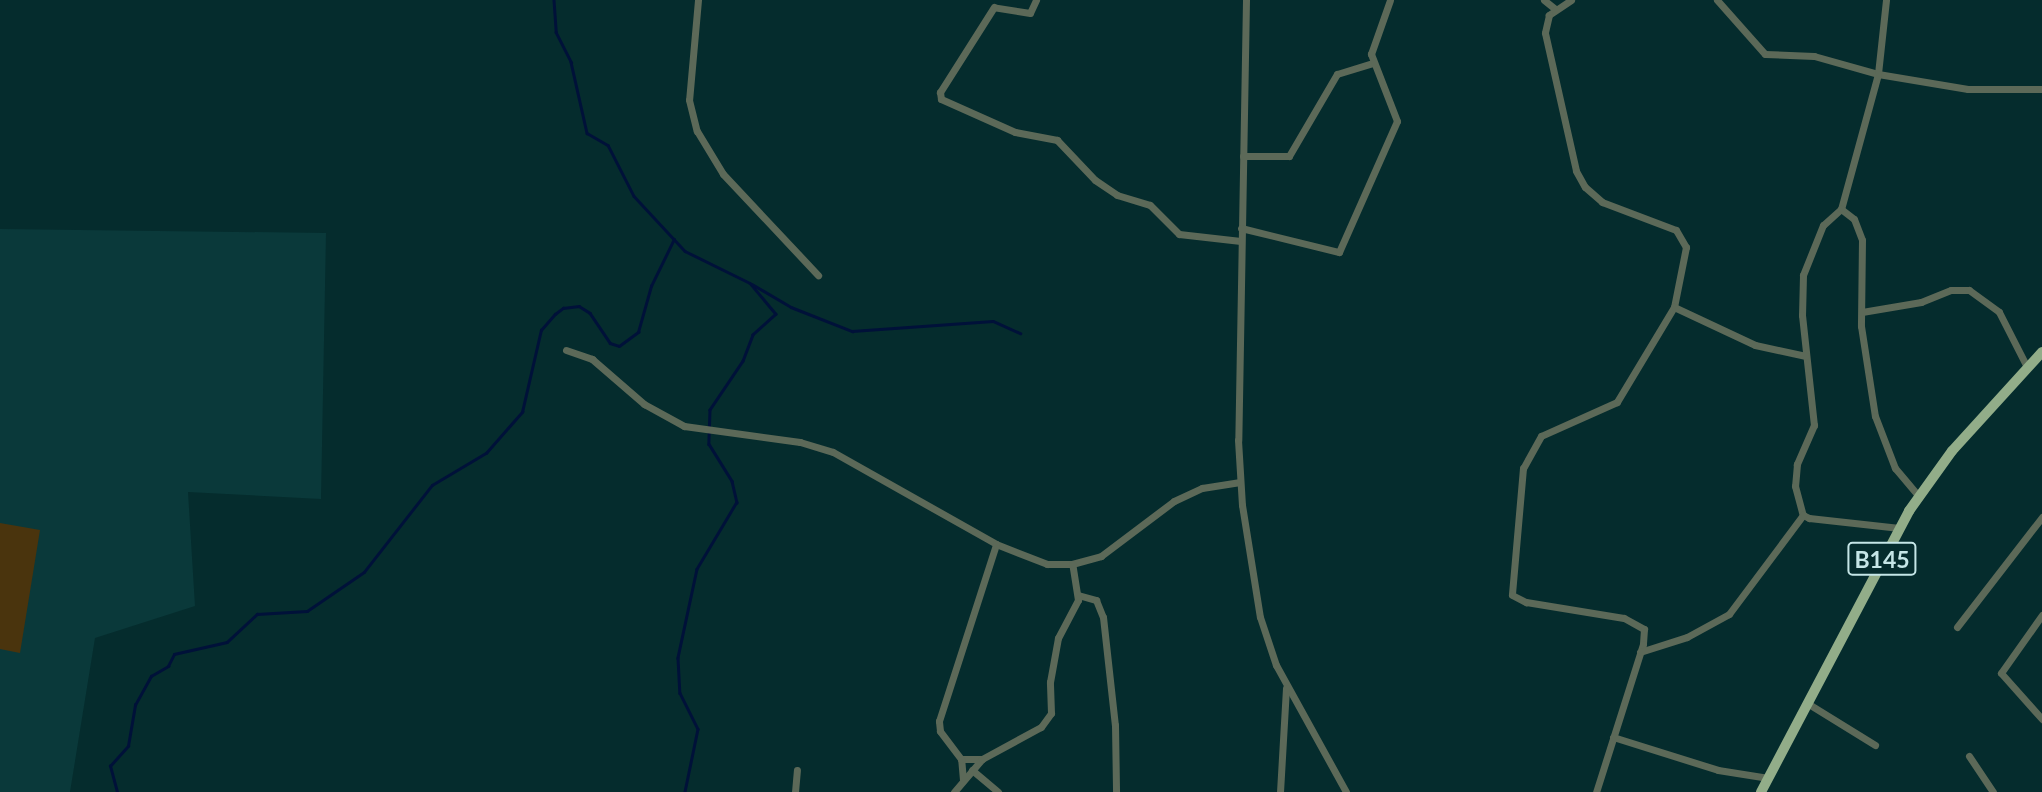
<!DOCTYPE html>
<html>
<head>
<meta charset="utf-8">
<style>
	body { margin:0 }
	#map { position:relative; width:2042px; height:792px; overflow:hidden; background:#052c2d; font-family:Lato,sans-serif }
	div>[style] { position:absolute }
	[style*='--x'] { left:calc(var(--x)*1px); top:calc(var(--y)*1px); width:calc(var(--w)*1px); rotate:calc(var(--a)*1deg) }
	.built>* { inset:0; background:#0a393a }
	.green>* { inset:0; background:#4a340d }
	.stream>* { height:2.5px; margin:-1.25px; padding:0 1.25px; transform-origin:1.25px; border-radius:1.25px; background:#001139 }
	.minor>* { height:7px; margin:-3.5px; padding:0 3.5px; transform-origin:3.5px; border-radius:3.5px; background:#5c6958 }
	.primary>* { height:10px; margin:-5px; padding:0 5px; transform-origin:5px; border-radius:5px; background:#92ad89 }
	span { translate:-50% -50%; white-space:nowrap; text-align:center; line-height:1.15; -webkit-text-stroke:6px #052c2d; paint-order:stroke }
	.shield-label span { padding:2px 5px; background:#052c2d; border:2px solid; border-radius:5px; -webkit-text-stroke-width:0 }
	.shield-label { font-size:23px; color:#c5e6e7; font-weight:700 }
</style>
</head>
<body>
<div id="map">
	<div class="built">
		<i style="clip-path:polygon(0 229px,326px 233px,321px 499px,188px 492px,195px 606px,95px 638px,70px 792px,0 792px)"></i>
	</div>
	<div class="green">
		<i style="clip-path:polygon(0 523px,40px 530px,20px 653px,0 649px)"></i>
	</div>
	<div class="stream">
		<i style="--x:554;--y:0;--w:32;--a:86"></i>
		<i style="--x:556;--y:32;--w:34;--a:63"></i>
		<i style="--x:571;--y:62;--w:73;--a:77.3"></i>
		<i style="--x:587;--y:133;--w:24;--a:30"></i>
		<i style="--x:608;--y:145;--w:57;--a:63"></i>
		<i style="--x:634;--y:196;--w:75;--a:47.2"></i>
		<i style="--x:685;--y:251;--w:72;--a:26.2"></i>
		<i style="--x:750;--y:283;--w:40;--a:50"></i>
		<i style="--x:776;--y:314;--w:31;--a:138"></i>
		<i style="--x:753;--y:335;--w:28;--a:111"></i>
		<i style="--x:743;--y:361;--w:59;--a:124"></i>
		<i style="--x:710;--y:410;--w:34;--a:92"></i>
		<i style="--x:709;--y:444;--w:44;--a:58.1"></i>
		<i style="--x:732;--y:481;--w:22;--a:77"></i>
		<i style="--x:737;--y:502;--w:78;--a:120.8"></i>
		<i style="--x:697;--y:569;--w:91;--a:102.1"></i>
		<i style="--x:678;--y:658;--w:35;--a:87"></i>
		<i style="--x:680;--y:693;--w:40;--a:63.4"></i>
		<i style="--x:698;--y:729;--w:64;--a:101.7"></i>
		<i style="--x:752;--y:284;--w:45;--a:30.5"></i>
		<i style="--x:791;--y:307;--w:66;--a:21.5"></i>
		<i style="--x:852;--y:331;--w:141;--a:-4.1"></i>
		<i style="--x:993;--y:321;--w:30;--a:24"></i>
		<i style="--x:117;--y:792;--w:27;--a:-105"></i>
		<i style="--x:110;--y:766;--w:27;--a:-48"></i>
		<i style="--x:128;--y:746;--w:42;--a:-80.3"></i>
		<i style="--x:135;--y:705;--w:33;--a:-61"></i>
		<i style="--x:151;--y:676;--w:20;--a:-30"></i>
		<i style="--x:168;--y:666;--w:13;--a:-63"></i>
		<i style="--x:174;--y:654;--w:54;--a:-12.8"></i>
		<i style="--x:227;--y:642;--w:41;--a:-43"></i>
		<i style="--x:257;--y:614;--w:50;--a:-3.4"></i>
		<i style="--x:307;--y:611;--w:69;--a:-34.4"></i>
		<i style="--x:364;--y:572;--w:110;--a:-52"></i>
		<i style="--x:432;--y:485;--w:63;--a:-30.7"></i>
		<i style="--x:486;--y:453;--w:55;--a:-48.7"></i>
		<i style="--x:522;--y:412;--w:84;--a:-77"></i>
		<i style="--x:541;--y:330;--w:21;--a:-49"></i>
		<i style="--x:555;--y:314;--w:10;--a:-37"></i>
		<i style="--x:563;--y:308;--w:16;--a:-7"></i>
		<i style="--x:579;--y:306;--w:13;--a:32"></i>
		<i style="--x:590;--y:313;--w:36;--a:56"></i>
		<i style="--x:610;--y:343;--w:9;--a:18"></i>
		<i style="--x:619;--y:346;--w:24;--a:-36"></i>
		<i style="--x:638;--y:332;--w:48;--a:-74.2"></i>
		<i style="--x:651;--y:286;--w:52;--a:-63.9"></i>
	</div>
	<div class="minor">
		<i style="--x:698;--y:0;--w:100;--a:95.1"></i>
		<i style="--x:689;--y:100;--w:32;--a:76"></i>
		<i style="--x:697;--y:131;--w:50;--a:58.8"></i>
		<i style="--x:723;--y:174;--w:139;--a:46.8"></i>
		<i style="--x:1036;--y:0;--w:14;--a:115"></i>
		<i style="--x:1030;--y:13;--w:36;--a:-171"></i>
		<i style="--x:994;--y:7;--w:101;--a:122.4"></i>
		<i style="--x:940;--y:92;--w:7;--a:82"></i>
		<i style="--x:941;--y:99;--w:81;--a:24"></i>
		<i style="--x:1015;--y:132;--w:43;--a:10.8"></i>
		<i style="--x:1057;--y:140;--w:55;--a:46.5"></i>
		<i style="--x:1095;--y:180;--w:27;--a:34"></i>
		<i style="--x:1117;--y:195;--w:34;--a:17"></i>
		<i style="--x:1150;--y:205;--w:41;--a:45"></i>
		<i style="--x:1179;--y:234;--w:62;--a:6.4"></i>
		<i style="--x:1246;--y:0;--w:440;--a:91"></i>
		<i style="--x:1238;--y:440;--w:65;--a:86.5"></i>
		<i style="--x:1242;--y:505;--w:113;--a:80.9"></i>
		<i style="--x:1260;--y:617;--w:51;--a:71.6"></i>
		<i style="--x:1276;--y:665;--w:145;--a:61.1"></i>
		<i style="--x:1544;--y:0;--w:14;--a:39"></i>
		<i style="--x:1571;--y:0;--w:27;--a:146"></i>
		<i style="--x:1549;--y:15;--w:18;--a:103"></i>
		<i style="--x:1545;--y:33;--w:141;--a:77.3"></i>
		<i style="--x:1576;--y:171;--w:18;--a:61"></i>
		<i style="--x:1585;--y:187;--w:23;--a:41"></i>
		<i style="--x:1602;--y:202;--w:79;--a:20.7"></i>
		<i style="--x:1676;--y:230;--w:20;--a:60"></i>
		<i style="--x:1686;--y:247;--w:61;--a:101.3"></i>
		<i style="--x:1674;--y:307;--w:111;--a:121"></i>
		<i style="--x:1617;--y:402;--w:83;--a:155.9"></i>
		<i style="--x:1541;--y:436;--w:37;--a:119"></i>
		<i style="--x:1523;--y:468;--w:127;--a:95"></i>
		<i style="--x:1512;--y:595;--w:16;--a:27"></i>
		<i style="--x:1526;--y:602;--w:99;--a:9.3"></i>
		<i style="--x:1624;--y:618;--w:23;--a:29"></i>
		<i style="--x:1644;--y:629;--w:15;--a:94"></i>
		<i style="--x:1643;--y:644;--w:155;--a:107.6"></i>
		<i style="--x:1717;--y:0;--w:72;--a:48.4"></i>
		<i style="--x:1765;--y:54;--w:49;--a:2.3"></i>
		<i style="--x:1814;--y:56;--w:66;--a:15.7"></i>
		<i style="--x:1878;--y:74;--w:91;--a:9.5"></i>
		<i style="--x:1968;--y:89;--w:74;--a:0"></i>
		<i style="--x:1886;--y:0;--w:74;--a:96.2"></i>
		<i style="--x:1878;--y:74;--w:140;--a:105.3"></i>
		<i style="--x:1841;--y:209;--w:24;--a:138"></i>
		<i style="--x:1823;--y:225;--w:54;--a:111.8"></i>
		<i style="--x:1803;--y:275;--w:40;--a:91.4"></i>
		<i style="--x:1802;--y:315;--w:111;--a:83.8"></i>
		<i style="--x:1814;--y:425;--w:43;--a:113.6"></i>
		<i style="--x:1797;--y:464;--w:22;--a:95"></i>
		<i style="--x:1795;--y:486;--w:30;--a:75"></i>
		<i style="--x:1803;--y:515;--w:7;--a:27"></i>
		<i style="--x:1809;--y:518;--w:91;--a:6.3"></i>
		<i style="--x:1243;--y:156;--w:46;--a:0"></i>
		<i style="--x:1289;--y:156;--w:95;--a:-59.7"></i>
		<i style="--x:1337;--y:74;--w:37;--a:-17"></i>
		<i style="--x:1841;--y:209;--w:16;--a:38"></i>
		<i style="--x:1854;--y:219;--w:22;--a:69"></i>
		<i style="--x:1862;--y:240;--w:86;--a:90.7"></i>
		<i style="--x:1861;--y:326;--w:91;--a:81.2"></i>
		<i style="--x:1875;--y:416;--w:56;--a:69"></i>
		<i style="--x:1895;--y:468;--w:38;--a:50"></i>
		<i style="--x:1241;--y:228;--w:101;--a:13.8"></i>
		<i style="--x:1339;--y:252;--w:143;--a:-66.1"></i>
		<i style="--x:1397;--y:121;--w:72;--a:-111.2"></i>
		<i style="--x:1371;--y:54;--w:57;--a:-70.6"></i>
		<i style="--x:1674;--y:307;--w:89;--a:25.1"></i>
		<i style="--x:1755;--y:345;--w:52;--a:12.2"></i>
		<i style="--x:1862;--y:312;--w:60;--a:-9.6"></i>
		<i style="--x:1921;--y:302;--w:32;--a:-22"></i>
		<i style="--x:1951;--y:290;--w:18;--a:0"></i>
		<i style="--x:1969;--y:290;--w:37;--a:36"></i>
		<i style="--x:1999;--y:312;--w:62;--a:63"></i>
		<i style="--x:566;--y:350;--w:28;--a:19"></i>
		<i style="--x:592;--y:359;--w:69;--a:40.9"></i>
		<i style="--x:644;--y:404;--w:46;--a:28.8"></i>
		<i style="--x:684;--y:426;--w:117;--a:7.9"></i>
		<i style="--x:800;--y:442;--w:34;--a:17"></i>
		<i style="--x:833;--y:452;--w:187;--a:29.4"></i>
		<i style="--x:996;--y:544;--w:55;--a:21.4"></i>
		<i style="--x:1047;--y:564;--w:25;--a:0"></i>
		<i style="--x:1072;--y:564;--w:30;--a:-15"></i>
		<i style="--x:1101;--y:556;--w:91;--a:-37"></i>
		<i style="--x:1174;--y:501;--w:31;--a:-25"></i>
		<i style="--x:1202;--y:488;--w:37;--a:-9"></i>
		<i style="--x:1078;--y:595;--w:19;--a:16"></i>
		<i style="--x:1096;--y:600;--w:18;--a:68"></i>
		<i style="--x:1103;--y:617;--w:109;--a:83.7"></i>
		<i style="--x:1115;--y:725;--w:67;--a:89.1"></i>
		<i style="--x:2042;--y:615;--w:71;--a:125.3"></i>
		<i style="--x:2001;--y:673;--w:62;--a:48.3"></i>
		<i style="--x:1957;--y:627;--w:139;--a:-52.3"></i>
		<i style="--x:1640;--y:652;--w:49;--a:-17.7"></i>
		<i style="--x:1687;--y:637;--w:48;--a:-28.7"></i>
		<i style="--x:1729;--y:614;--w:124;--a:-53.2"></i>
		<i style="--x:1807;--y:703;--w:80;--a:31.7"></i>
		<i style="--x:1613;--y:737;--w:110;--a:17.4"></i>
		<i style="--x:1718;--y:770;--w:51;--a:9.1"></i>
		<i style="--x:1969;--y:756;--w:43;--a:56.3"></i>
		<i style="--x:961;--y:759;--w:21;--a:0"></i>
		<i style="--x:972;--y:770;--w:34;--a:40"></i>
		<i style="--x:963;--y:780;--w:21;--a:-95"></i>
		<i style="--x:961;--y:759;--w:35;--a:-127"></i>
		<i style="--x:940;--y:731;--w:10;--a:-96"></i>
		<i style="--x:939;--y:721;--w:186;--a:-72.1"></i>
		<i style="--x:795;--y:792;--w:22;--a:-85"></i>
		<i style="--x:954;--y:792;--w:43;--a:-49.7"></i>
		<i style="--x:982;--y:759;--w:67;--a:-28.5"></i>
		<i style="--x:1041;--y:727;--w:17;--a:-54"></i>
		<i style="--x:1051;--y:713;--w:31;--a:-92"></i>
		<i style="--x:1050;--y:682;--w:45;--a:-79.7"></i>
		<i style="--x:1058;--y:638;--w:43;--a:-62.2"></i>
		<i style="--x:1078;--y:600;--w:36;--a:-99"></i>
		<i style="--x:1280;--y:792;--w:104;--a:-86.7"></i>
	</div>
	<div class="primary">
		<i style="--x:1761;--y:792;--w:318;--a:-62.2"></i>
		<i style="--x:1909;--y:511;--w:74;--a:-54.4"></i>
		<i style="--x:1952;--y:451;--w:134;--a:-47.7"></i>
	</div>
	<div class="shield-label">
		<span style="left:1882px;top:559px">B145</span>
	</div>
</div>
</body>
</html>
